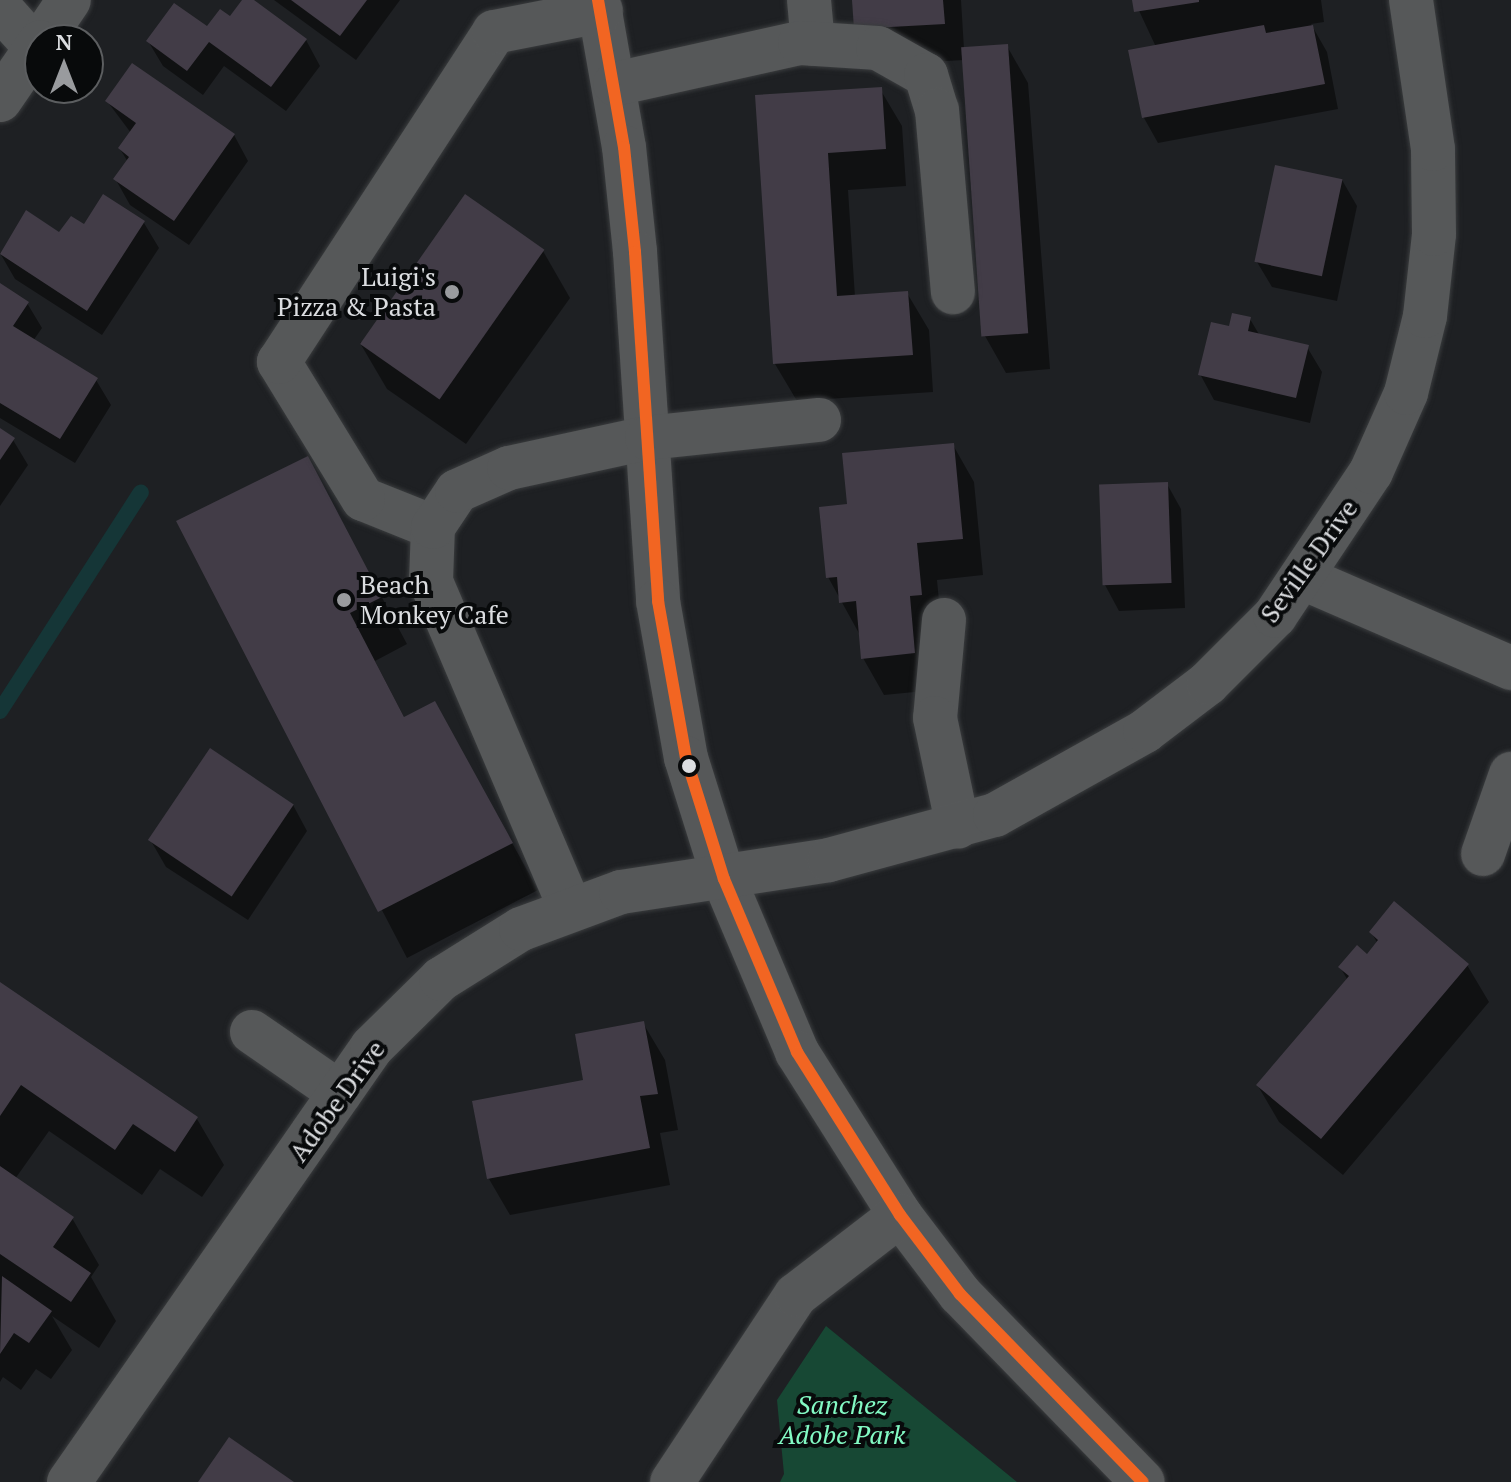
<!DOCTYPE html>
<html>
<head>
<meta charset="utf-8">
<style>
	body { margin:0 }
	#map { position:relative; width:1511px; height:1482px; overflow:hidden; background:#1e2023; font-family:"PT Serif",serif }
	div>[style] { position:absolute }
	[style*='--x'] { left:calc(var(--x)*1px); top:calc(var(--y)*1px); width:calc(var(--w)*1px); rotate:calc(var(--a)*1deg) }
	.green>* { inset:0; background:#174834 }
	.shadow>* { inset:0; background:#0007 }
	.stream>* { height:16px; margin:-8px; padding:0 8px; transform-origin:8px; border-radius:8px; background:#153637 }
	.building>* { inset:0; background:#423c47; transform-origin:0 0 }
	.roads { filter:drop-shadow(0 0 2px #3a3c3e) drop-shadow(0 0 2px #3a3c3e) }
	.minor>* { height:44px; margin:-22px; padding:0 22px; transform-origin:22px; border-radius:22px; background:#565859 }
	.bus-1>* { height:12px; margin:-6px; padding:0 6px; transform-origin:6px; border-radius:6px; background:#f26522 }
	.dots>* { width:22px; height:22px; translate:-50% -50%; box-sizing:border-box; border:4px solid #080a0b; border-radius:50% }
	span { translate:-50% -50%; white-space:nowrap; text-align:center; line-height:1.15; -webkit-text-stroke:8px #080a0b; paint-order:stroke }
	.poi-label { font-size:26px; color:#dbdde0 }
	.right { translate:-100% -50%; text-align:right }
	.left { translate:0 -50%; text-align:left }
	.street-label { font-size:26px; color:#dbdde0 }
	.park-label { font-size:26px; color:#83fac4; font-style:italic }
	.north { position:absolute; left:24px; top:24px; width:80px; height:80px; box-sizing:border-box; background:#080a0b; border:2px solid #5c5e60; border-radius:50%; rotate:0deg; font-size:22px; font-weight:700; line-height:32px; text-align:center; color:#dbdde0 }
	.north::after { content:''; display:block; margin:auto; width:28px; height:36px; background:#999b9e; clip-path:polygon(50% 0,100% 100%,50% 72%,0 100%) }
</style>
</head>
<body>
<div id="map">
	<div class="green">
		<i style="clip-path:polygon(826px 1326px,1017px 1482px,780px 1482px,784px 1474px,777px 1400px)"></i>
	</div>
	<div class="shadow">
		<i style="clip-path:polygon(245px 0,306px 40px,320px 66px,286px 111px,224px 66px,203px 95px,163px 66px,148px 41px,207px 29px,231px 19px)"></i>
		<i style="clip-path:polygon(274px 0,400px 0,356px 60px)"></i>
		<i style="clip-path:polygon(854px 0,961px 0,964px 49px,1007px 46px,1028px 83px,1050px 369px,1006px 373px,985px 336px,964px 60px,877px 65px)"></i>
		<i style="clip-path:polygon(1134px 0,1321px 0,1324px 22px,1311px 24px,1327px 52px,1338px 109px,1158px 143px,1144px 118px,1130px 52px,1156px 47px)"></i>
		<i style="clip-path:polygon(880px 89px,902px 126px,906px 186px,848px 190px,855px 297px,907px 293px,929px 330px,933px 392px,797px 401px,775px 364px,757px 97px)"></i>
		<i style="clip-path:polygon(107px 101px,234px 135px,248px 161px,189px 245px,130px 205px,116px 180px,128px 162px,120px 149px,131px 133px)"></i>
		<i style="clip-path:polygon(1342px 180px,1357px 206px,1337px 301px,1272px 287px,1257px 262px)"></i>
		<i style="clip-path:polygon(104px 197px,144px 223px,159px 248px,102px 335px,15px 279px,0 253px,84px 227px)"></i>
		<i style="clip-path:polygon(543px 251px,570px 298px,466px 444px,387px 389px,360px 343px)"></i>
		<i style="clip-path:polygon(0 285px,27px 303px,42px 328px,33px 341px,96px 380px,111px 405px,75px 463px,0 418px)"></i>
		<i style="clip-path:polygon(1250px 319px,1260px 336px,1307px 347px,1322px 372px,1310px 423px,1214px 400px,1200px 374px,1230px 329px)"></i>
		<i style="clip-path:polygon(0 431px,13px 440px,28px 465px,0 506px)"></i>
		<i style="clip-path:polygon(953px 445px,974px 482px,983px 575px,937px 580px,942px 632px,935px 690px,884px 695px,863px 658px,861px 637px,828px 577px,850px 506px)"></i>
		<i style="clip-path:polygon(307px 458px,407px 644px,375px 661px,405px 719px,461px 750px,538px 890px,407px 958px,179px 522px)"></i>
		<i style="clip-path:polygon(1167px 484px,1181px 509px,1185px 608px,1119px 611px,1105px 585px)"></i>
		<i style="clip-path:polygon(293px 805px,307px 831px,248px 920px,166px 867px,151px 841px)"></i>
		<i style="clip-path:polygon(1371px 932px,1467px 965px,1489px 1002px,1343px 1175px,1279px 1122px,1258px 1086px,1347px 979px,1340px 967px,1368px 957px,1378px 944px)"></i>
		<i style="clip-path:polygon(0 984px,197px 1119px,224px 1165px,202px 1197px,160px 1169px,142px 1195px,49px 1131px,15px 1179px,72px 1218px,99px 1265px,91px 1277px,116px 1321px,99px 1348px,52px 1316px,72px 1350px,51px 1379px,36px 1369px,21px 1390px,3px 1377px,0 1382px)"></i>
		<i style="clip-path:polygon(643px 1023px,665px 1060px,678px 1130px,660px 1133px,670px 1185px,510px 1215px,489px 1179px)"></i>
	</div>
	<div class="stream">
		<i style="--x:0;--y:711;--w:260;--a:-57.2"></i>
	</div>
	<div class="building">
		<i style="clip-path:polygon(242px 0,254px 0,307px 39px,271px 87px,209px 42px,187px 71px,146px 41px,174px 3px,207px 26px,220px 9px,230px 16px)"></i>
		<i style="clip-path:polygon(291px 0,367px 0,340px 36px)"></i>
		<i style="clip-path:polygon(852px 0,943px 0,945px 24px,854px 29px)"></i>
		<i style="clip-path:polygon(1132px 0,1199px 0,1199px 2px,1134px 12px)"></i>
		<i style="clip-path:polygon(1264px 25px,1266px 33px,1313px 25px,1325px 84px,1142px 118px,1128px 50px)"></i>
		<i style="left:1008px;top:44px;width:290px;height:47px;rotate:86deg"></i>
		<i style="clip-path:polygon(132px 63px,235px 134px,174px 221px,113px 179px,129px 157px,118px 148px,136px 123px,105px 101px)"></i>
		<i style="clip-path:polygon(882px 87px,886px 149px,828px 153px,837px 296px,908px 291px,913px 355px,773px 364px,755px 95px)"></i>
		<i style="left:1275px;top:165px;width:69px;height:99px;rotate:12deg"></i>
		<i style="clip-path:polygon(103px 194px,145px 221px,87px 311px,0 254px,26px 210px,59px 232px,71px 216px,84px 224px)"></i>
		<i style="left:465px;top:194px;width:97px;height:183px;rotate:35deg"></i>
		<i style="clip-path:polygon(0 283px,29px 302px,13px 326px,98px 378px,60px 439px,0 403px)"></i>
		<i style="clip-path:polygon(1232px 313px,1251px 317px,1248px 331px,1309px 345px,1296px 398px,1198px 375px,1211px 322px,1229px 326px)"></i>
		<i style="clip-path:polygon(0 428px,15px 438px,0 460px)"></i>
		<i style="clip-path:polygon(954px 443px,963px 539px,917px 543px,922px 595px,910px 596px,915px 653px,861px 659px,856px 601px,839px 603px,837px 577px,826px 578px,819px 507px,847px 504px,842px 453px)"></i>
		<i style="clip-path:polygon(308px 456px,382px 597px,350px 613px,404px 717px,435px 701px,513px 843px,378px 912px,176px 521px)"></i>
		<i style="left:1168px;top:482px;width:101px;height:69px;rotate:88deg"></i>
		<i style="left:210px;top:748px;width:101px;height:111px;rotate:34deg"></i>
		<i style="clip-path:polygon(1394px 901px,1469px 964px,1321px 1139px,1256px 1085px,1349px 976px,1338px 967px,1357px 945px,1367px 954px,1378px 940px,1369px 932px)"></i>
		<i style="clip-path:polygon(0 982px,198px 1117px,175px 1152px,133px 1124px,115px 1150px,21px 1085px,0 1116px)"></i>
		<i style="clip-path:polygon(644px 1021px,658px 1094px,640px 1096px,650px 1148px,487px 1179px,472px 1101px,583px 1080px,575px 1034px)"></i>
		<i style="clip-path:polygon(0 1166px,74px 1217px,53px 1247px,91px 1273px,71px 1302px,0 1254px)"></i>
		<i style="clip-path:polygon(2px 1276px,52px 1311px,29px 1343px,14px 1333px,0 1354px)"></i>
		<i style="clip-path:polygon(229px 1437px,294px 1482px,198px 1482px)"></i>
	</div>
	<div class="roads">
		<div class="minor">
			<i style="--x:598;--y:0;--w:149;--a:80"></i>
			<i style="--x:624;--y:147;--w:106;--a:84"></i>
			<i style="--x:635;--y:252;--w:350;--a:86.2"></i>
			<i style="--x:658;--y:601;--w:159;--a:79.9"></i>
			<i style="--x:686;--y:758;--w:127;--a:72.6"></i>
			<i style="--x:724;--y:879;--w:188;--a:67.1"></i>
			<i style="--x:797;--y:1052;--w:193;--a:57.7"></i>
			<i style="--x:900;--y:1215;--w:99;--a:52.8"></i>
			<i style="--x:960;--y:1294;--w:262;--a:45.8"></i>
			<i style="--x:809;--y:0;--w:44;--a:84.8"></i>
			<i style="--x:0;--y:8;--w:54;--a:48"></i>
			<i style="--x:42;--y:40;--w:48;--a:-56"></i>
			<i style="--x:615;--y:84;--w:189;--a:-12.5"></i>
			<i style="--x:800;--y:43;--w:78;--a:3.7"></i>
			<i style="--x:878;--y:48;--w:55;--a:29.4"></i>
			<i style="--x:926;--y:75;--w:37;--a:73"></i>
			<i style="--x:937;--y:110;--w:183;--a:85"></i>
			<i style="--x:0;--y:100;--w:70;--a:-55.4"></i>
			<i style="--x:433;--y:527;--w:75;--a:-158.2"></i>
			<i style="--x:363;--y:499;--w:161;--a:-121.5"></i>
			<i style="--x:279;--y:362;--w:394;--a:-56.9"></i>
			<i style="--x:494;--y:32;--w:109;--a:-11.1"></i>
			<i style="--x:1303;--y:578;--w:227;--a:23.4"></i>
			<i style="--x:944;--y:620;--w:98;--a:95.2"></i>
			<i style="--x:935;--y:718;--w:111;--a:78.1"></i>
			<i style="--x:1483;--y:854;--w:85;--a:-70.7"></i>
			<i style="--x:571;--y:910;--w:358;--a:-113.1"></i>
			<i style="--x:431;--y:581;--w:54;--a:-87.9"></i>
			<i style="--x:433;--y:527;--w:43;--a:-56.3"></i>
			<i style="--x:457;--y:491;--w:57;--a:-23.9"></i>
			<i style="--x:509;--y:468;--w:141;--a:-12.3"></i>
			<i style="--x:647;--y:438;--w:173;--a:-6"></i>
			<i style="--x:252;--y:1032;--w:107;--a:34.7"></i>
			<i style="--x:69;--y:1482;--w:530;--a:-55.14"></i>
			<i style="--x:372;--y:1047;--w:97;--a:-44.6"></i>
			<i style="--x:441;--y:979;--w:94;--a:-32"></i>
			<i style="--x:521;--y:929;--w:107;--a:-20.3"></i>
			<i style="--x:621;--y:892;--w:210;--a:-8.7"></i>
			<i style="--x:829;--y:860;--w:172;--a:-15.2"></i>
			<i style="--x:995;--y:815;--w:172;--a:-29.2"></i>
			<i style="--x:1145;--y:731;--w:79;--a:-37.3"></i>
			<i style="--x:1208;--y:683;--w:95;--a:-45"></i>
			<i style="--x:1275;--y:616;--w:173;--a:-56.3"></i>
			<i style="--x:1371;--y:472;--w:86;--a:-66.1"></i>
			<i style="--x:1406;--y:393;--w:79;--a:-76.1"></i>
			<i style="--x:1425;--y:316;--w:82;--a:-83.7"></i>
			<i style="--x:1434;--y:234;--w:85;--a:-90.7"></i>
			<i style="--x:1433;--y:149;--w:151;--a:-98.4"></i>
			<i style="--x:672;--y:1482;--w:224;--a:-56.5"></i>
			<i style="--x:796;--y:1295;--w:131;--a:-37.6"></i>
		</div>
	</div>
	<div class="bus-1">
		<i style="--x:598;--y:0;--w:149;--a:80"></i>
		<i style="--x:624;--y:147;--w:106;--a:84"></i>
		<i style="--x:635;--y:252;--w:350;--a:86.2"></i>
		<i style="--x:658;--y:601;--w:159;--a:79.9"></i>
		<i style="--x:686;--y:758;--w:127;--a:72.6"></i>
		<i style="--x:724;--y:879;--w:188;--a:67.1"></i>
		<i style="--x:797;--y:1052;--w:193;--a:57.7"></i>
		<i style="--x:900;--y:1215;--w:99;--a:52.8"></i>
		<i style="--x:960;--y:1294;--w:262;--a:45.8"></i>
	</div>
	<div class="dots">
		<i style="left:452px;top:292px;background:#999b9e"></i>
		<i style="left:344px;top:600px;background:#999b9e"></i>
		<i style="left:689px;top:766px;background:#dbdde0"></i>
	</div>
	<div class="poi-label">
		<span class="right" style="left:436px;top:292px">Luigi's<br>Pizza &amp; Pasta</span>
		<span class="left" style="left:360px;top:600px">Beach<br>Monkey Cafe</span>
	</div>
	<div class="street-label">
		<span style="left:1309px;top:561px;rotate:-54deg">Seville Drive</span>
		<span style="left:337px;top:1101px;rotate:-54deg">Adobe Drive</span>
	</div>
	<div class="park-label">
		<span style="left:842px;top:1420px">Sanchez<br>Adobe Park</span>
	</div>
	<div class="north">N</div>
</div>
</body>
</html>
